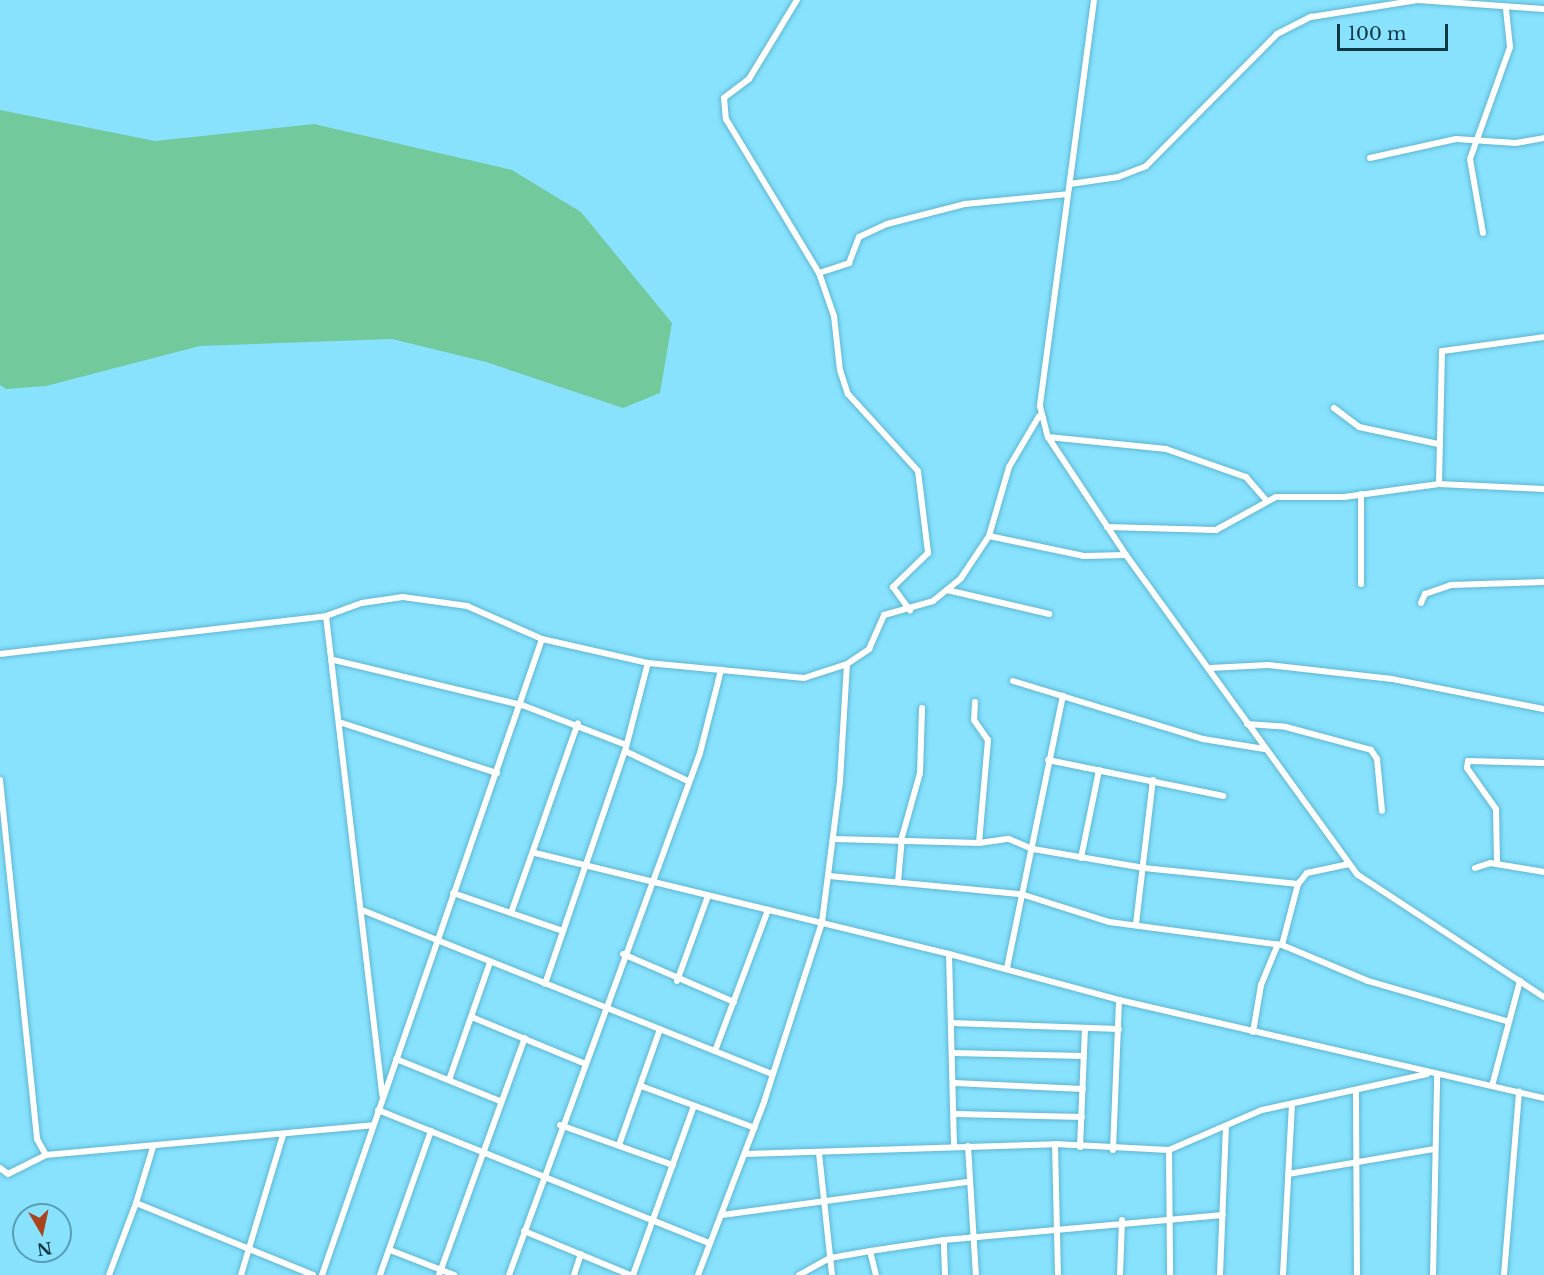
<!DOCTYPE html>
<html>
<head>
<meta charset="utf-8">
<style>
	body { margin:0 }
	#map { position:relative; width:1544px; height:1275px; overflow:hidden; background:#88e2fe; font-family:"Libre Baskerville",serif }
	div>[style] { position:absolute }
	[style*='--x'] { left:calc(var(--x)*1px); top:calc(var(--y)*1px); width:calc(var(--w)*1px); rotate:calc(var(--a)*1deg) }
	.green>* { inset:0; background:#72ca9c }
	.roads { filter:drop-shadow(0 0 2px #5db7d2) drop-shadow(0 0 2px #5db7d2) }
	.minor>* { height:6px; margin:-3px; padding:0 3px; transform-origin:3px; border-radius:3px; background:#fff }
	span { translate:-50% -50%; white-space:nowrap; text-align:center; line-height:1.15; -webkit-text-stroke:6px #88e2fe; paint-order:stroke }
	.north { position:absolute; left:12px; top:1203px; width:60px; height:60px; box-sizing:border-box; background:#88e2fe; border:2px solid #589eb3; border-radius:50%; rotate:171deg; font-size:16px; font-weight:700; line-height:24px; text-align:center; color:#103742 }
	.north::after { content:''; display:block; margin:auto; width:21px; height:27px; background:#aa441c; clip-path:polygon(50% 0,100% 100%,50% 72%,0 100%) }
	.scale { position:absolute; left:1337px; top:24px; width:111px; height:27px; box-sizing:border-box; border:3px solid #103742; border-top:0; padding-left:8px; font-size:18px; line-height:21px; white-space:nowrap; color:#103742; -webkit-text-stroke:4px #88e2fe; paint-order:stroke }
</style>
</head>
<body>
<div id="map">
	<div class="green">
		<i style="clip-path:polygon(0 110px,155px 141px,314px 124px,512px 170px,581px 212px,672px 323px,660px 393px,623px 408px,486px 362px,392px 339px,200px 346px,46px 386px,6px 389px,0 385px)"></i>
	</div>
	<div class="roads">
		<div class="minor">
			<i style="--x:797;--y:0;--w:92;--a:121.3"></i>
			<i style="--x:749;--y:79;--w:31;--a:143"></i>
			<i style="--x:724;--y:98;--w:21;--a:85"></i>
			<i style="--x:726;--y:119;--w:180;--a:58.9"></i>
			<i style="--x:819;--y:273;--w:46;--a:70.8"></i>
			<i style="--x:834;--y:316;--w:54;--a:83.7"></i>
			<i style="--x:840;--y:370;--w:25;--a:72"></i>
			<i style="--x:848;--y:394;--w:104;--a:47.7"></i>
			<i style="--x:918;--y:471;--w:83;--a:83"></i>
			<i style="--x:928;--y:553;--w:49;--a:135.8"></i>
			<i style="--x:893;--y:587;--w:29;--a:54"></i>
			<i style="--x:1094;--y:0;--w:410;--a:97.6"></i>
			<i style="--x:1040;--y:406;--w:32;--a:76"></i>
			<i style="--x:1048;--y:437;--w:141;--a:56.5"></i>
			<i style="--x:1126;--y:555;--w:395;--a:54.1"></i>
			<i style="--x:1358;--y:875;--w:222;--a:33.3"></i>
			<i style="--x:1370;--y:158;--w:88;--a:-12.5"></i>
			<i style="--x:1456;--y:139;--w:60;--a:3.8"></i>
			<i style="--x:1516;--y:143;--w:28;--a:-10"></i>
			<i style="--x:1070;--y:184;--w:49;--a:-8.3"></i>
			<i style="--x:1118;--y:177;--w:30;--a:-21"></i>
			<i style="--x:1146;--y:166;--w:186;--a:-45.2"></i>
			<i style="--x:1277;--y:34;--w:38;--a:-27"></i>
			<i style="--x:1311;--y:17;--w:108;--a:-9"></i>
			<i style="--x:1418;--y:0;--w:126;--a:4.1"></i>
			<i style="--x:1483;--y:233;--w:75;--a:-100"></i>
			<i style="--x:1470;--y:159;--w:119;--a:-70.3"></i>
			<i style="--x:1510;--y:47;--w:38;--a:-96"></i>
			<i style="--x:819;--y:273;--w:32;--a:-18"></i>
			<i style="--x:849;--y:263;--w:28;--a:-69"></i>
			<i style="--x:859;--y:237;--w:31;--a:-25"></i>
			<i style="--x:887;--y:224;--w:81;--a:-14.4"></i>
			<i style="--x:965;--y:204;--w:103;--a:-5.5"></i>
			<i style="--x:1334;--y:408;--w:31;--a:37"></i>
			<i style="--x:1359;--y:427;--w:81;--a:12.1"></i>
			<i style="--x:1048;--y:437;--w:119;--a:5.8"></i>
			<i style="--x:1166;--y:449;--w:85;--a:19.3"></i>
			<i style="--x:1246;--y:477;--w:29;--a:49"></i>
			<i style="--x:1439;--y:484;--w:133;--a:-88.7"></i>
			<i style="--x:1442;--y:351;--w:103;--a:-7.8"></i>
			<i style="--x:1361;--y:494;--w:90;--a:90"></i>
			<i style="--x:1107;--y:527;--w:109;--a:1.6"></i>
			<i style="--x:1216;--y:530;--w:68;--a:-28.8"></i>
			<i style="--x:1276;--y:497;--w:68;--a:0"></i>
			<i style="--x:1344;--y:497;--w:96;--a:-7.8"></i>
			<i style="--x:1439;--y:484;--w:105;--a:2.7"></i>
			<i style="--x:989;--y:536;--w:97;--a:11.9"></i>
			<i style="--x:1084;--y:556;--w:42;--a:-1.4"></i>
			<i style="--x:947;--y:590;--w:105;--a:13.2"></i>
			<i style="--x:1421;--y:603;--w:10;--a:-66"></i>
			<i style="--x:1425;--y:594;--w:28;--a:-19"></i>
			<i style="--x:1451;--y:585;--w:93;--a:-1.8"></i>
			<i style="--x:326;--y:616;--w:482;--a:83.3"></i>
			<i style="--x:0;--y:654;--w:328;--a:-6.6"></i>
			<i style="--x:326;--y:616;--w:38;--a:-20"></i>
			<i style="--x:362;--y:603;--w:41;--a:-8.3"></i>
			<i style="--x:403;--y:597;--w:65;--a:8"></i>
			<i style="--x:467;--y:606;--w:82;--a:23.7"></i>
			<i style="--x:542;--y:639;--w:109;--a:12.8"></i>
			<i style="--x:648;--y:663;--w:157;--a:5.5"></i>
			<i style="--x:804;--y:678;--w:45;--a:-18"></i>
			<i style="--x:847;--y:664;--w:27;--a:-34"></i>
			<i style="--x:869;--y:649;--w:37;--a:-66"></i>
			<i style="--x:884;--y:615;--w:51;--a:-15.9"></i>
			<i style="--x:933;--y:601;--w:36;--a:-39"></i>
			<i style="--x:961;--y:578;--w:50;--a:-56.3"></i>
			<i style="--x:989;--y:536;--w:72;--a:-73.8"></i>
			<i style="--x:1009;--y:467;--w:59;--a:-59.5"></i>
			<i style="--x:334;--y:660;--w:193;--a:13.5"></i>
			<i style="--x:522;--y:705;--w:111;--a:21"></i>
			<i style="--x:1210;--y:668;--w:58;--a:-3"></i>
			<i style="--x:1268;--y:665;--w:125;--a:6.4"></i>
			<i style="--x:1392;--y:679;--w:155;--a:11.2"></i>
			<i style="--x:1013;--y:681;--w:199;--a:17"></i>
			<i style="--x:1203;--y:739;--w:62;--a:9.3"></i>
			<i style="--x:975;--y:702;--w:18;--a:93"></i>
			<i style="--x:974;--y:720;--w:24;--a:55"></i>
			<i style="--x:988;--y:740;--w:103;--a:95"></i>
			<i style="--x:342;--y:723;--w:163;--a:17.9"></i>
			<i style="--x:1247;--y:724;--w:39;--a:4"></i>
			<i style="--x:1286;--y:727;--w:88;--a:15.1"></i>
			<i style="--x:1371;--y:750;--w:11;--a:56"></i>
			<i style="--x:1377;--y:759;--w:52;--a:84.5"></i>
			<i style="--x:625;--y:751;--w:68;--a:25.4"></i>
			<i style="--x:1048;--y:760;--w:179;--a:11.6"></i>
			<i style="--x:0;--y:780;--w:361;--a:84.1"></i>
			<i style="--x:37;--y:1139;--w:18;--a:61"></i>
			<i style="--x:834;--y:839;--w:145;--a:1.6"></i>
			<i style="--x:979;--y:843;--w:30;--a:-8"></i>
			<i style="--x:1009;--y:839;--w:26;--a:23"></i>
			<i style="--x:1033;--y:849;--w:113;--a:9.7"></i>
			<i style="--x:1144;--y:868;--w:155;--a:5.9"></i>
			<i style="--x:535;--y:853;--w:426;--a:13.7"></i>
			<i style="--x:949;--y:954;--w:192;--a:88.5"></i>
			<i style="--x:1081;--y:858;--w:90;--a:-78.4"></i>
			<i style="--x:1497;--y:864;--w:55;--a:-91"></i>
			<i style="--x:1496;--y:809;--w:50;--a:-125.3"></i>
			<i style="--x:1467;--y:768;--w:7;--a:-82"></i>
			<i style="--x:1468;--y:761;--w:76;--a:1.5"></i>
			<i style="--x:1475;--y:868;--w:16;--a:-18"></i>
			<i style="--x:1490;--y:863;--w:55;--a:9.5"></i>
			<i style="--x:829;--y:876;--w:193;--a:5.4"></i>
			<i style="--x:1021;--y:894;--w:92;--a:17.7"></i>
			<i style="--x:1109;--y:922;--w:175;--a:7.6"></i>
			<i style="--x:1282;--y:945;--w:93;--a:22.7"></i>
			<i style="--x:1368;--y:981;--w:145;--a:16.1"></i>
			<i style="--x:898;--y:882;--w:45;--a:-84.9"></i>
			<i style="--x:902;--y:837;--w:66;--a:-74.3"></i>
			<i style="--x:920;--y:773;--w:65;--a:-88.2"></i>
			<i style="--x:453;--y:893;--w:116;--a:19.1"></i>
			<i style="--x:362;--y:910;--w:441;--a:21.8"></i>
			<i style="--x:511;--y:913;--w:201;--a:-70.6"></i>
			<i style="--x:1136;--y:924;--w:145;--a:-83.3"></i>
			<i style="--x:1282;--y:945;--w:63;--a:-75.3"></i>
			<i style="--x:1298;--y:884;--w:14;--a:-51"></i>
			<i style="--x:1307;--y:873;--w:43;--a:-12.1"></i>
			<i style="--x:623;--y:954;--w:121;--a:23.4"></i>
			<i style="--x:949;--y:954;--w:176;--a:15.1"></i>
			<i style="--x:1119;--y:1000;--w:436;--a:13"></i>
			<i style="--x:1007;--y:968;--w:278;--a:-78.4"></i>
			<i style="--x:677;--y:981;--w:90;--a:-70"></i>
			<i style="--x:545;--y:984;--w:246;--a:-71.1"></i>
			<i style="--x:625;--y:751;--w:91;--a:-75.4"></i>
			<i style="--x:474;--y:1018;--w:118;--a:22.4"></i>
			<i style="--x:952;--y:1023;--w:167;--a:2.1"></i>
			<i style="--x:1253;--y:1032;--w:48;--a:-80.3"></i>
			<i style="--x:1261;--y:985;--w:44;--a:-67.5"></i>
			<i style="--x:715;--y:1051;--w:151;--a:-69.4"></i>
			<i style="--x:953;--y:1053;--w:131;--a:1.3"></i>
			<i style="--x:396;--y:1059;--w:112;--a:22"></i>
			<i style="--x:449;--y:1080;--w:125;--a:-70.8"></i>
			<i style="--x:954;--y:1083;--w:129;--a:2.7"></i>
			<i style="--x:641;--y:1086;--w:121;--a:20.2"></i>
			<i style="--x:1492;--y:1086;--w:109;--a:-75.1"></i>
			<i style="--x:1356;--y:1093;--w:182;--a:89.7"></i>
			<i style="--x:378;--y:1110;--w:357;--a:21.9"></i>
			<i style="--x:955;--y:1114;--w:127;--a:1.4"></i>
			<i style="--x:560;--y:1125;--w:120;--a:19.5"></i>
			<i style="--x:1055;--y:1144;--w:131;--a:88.7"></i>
			<i style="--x:619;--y:1145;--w:123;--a:-70.5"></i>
			<i style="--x:968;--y:1146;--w:129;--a:86.5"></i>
			<i style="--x:1080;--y:1147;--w:119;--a:-87.6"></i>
			<i style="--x:1113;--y:1150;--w:150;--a:-87.7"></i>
			<i style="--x:1169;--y:1150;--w:125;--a:89.5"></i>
			<i style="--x:819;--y:1153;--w:123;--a:83.9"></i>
			<i style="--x:745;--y:1154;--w:310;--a:-1.8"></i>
			<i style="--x:1055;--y:1144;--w:114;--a:3"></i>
			<i style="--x:1169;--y:1150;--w:101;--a:-23.3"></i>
			<i style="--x:1262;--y:1110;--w:169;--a:-12.3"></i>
			<i style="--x:0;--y:1168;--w:10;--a:37"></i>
			<i style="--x:8;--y:1174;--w:42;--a:-26.6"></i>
			<i style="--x:46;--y:1155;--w:328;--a:-5.2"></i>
			<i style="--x:1288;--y:1174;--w:149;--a:-9.7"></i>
			<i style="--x:136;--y:1203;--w:59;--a:-73.1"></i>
			<i style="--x:722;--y:1215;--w:247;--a:-7.7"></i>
			<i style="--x:524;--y:1231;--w:115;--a:22.5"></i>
			<i style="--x:390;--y:1250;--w:69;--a:21.3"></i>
			<i style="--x:870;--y:1251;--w:75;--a:-8.5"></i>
			<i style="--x:109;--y:1275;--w:77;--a:-69.4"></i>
			<i style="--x:136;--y:1203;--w:191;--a:22.1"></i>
			<i style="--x:241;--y:1275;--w:146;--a:-73.3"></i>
			<i style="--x:322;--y:1275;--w:673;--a:-70.92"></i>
			<i style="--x:380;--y:1275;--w:153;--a:-70.5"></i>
			<i style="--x:439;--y:1275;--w:252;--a:-70.1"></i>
			<i style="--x:509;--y:1275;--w:556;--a:-69.9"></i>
			<i style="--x:700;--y:753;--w:86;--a:-75.8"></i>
			<i style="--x:574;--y:1275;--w:22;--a:-72"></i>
			<i style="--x:633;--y:1275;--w:180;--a:-70.2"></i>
			<i style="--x:698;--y:1275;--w:185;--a:-69.1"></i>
			<i style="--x:764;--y:1102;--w:189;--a:-72.1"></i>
			<i style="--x:822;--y:922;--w:142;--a:-82.7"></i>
			<i style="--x:840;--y:781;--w:117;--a:-86.6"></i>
			<i style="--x:799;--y:1275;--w:35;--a:-29"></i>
			<i style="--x:830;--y:1258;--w:41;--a:-9.9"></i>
			<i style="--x:870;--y:1251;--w:25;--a:76"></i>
			<i style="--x:945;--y:1275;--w:35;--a:-92"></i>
			<i style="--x:944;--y:1240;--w:280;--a:-5.1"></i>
			<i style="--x:1120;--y:1275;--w:55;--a:-87.9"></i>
			<i style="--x:1220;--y:1275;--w:149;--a:-87.7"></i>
			<i style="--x:1283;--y:1275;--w:171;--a:-87"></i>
			<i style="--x:1433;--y:1275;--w:199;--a:-88.8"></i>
			<i style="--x:1504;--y:1275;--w:184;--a:-85.3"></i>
		</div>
	</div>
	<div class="north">N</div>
	<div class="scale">100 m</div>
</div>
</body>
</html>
